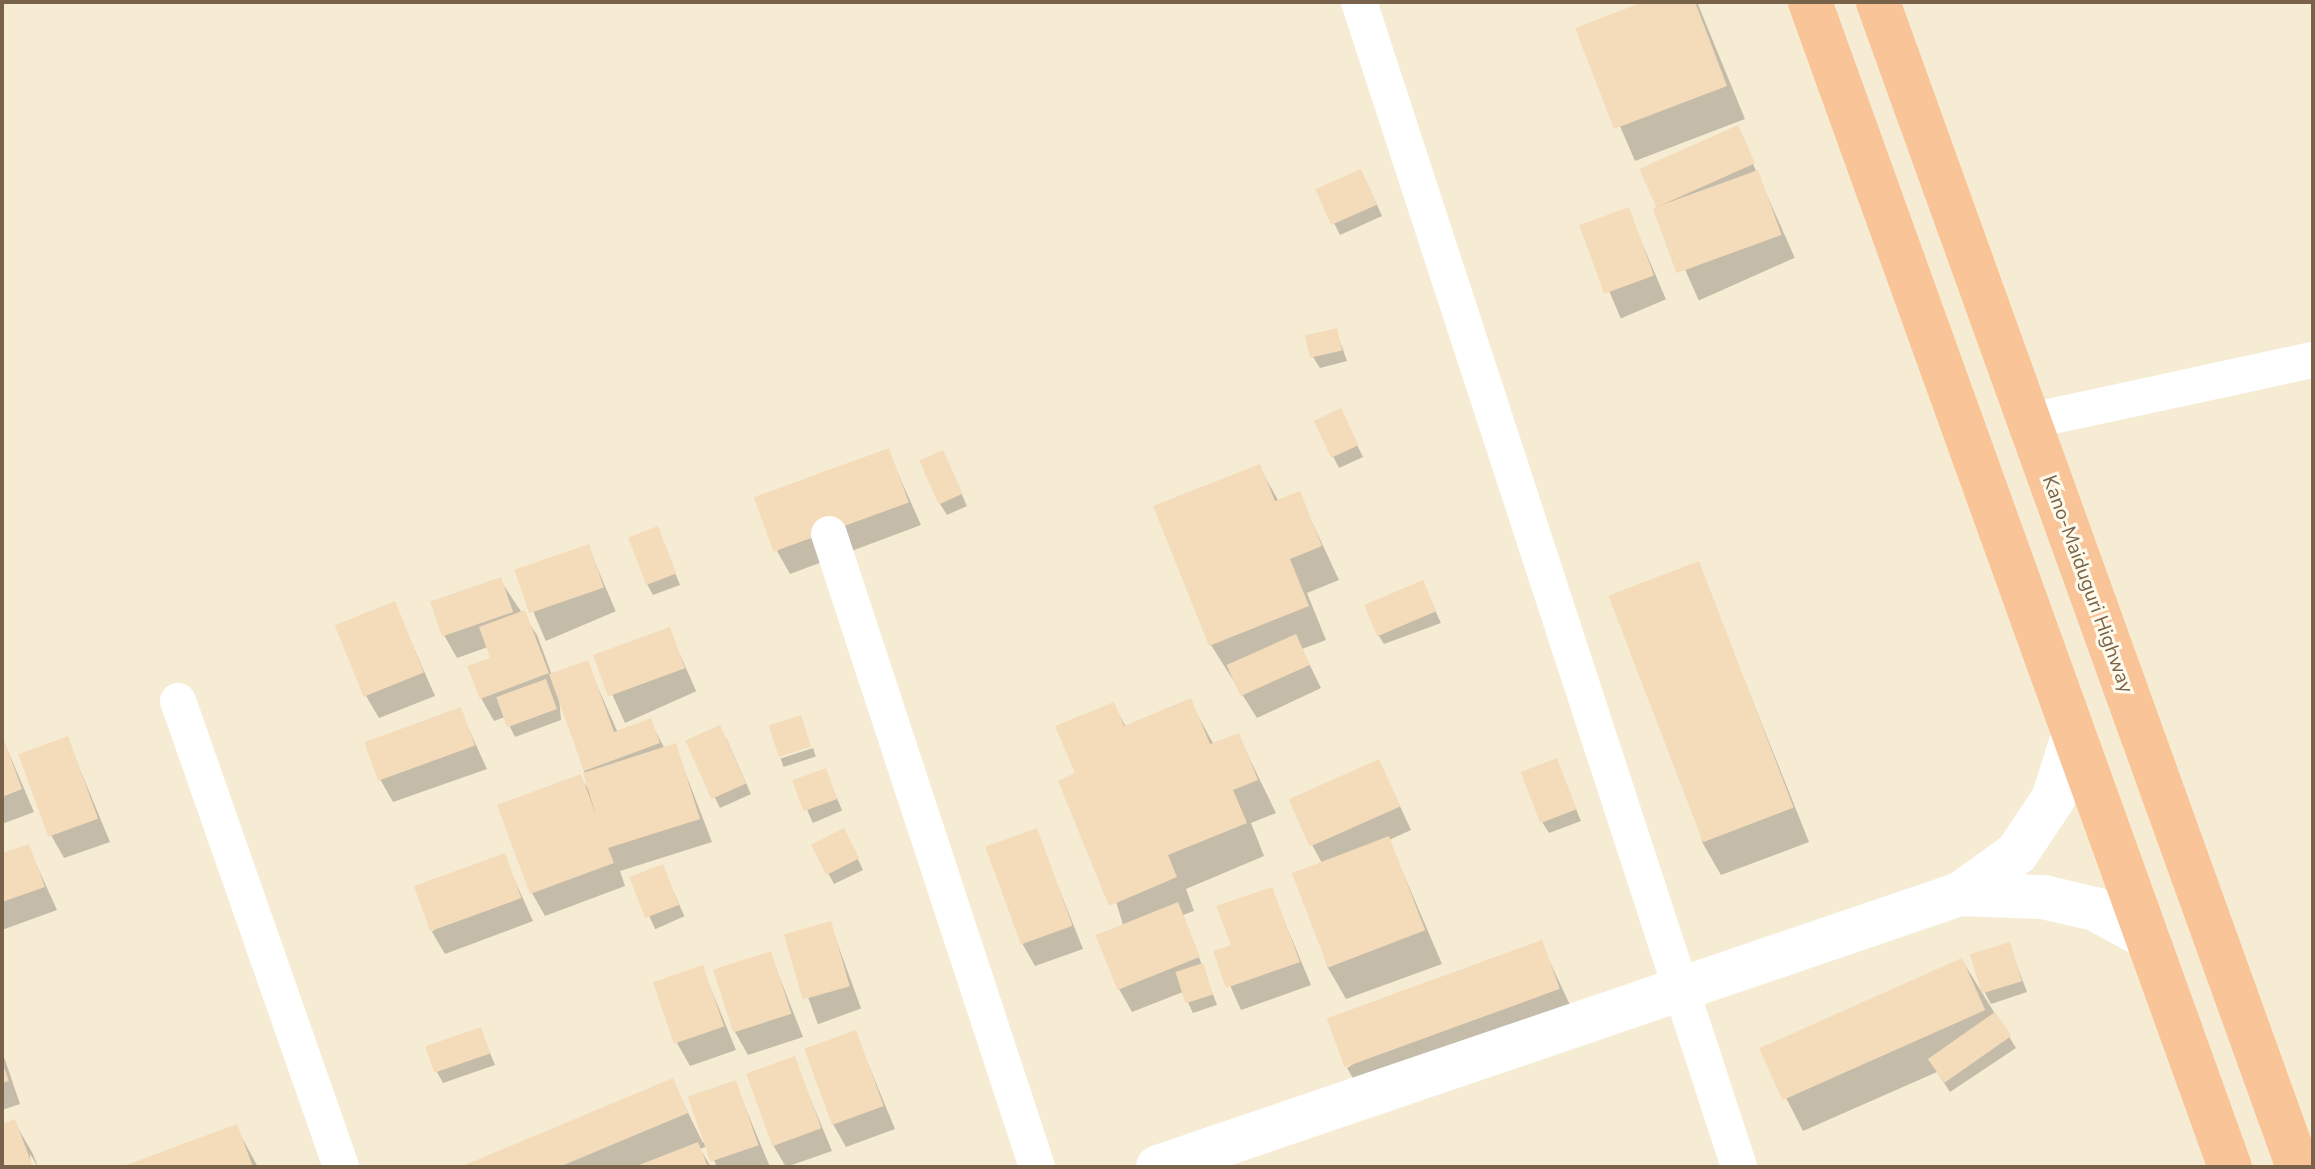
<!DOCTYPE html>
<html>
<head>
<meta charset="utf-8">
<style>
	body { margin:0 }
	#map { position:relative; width:2315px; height:1169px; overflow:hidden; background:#fdf8e5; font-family:"Nunito Sans",sans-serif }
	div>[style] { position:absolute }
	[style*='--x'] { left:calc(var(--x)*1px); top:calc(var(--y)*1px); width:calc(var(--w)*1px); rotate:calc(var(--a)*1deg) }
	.residential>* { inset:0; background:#f5ecd3; transform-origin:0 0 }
	.shadow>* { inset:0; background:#0003; transform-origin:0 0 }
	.building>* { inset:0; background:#f4dcbb; transform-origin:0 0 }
	.street>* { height:36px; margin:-18px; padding:0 18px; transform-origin:18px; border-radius:18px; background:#fff }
	.secondary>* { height:44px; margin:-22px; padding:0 22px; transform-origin:22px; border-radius:22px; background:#fff }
	.highway>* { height:44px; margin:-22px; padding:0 22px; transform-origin:22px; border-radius:22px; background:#fac499 }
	span { translate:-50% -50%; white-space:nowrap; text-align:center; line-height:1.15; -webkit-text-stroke:6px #fffbec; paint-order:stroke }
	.street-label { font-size:20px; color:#786249 }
	.frame { position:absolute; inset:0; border:4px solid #786249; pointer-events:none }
</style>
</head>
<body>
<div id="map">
	<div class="residential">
		<i style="left:2px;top:2px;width:2311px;height:1165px"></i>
	</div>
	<div class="shadow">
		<i style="clip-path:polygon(1649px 2px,1697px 2px,1745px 119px,1635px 161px,1578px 29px)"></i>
		<i style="left:1737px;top:128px;width:142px;height:105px;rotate:66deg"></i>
		<i style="clip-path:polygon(1367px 183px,1382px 216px,1340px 235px,1318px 191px)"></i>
		<i style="left:1628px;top:210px;width:97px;height:49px;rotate:67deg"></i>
		<i style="clip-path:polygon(1336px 330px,1347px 361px,1320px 368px,1313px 357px)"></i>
		<i style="clip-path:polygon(1346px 422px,1363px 457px,1339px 468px,1316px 423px)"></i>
		<i style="clip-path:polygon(888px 451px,921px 525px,790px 574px,777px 551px)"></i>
		<i style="clip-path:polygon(948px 463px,967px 506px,947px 515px,940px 504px)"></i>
		<i style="clip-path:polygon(1259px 466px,1279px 502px,1299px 494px,1339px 580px,1307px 593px,1326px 640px,1302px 649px,1321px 688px,1257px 718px,1211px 645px)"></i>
		<i style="clip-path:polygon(657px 529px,680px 585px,653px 595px,647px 584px)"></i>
		<i style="left:588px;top:546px;width:71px;height:76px;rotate:67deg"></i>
		<i style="clip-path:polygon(1698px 564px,1809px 842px,1721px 875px,1702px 842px)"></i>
		<i style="clip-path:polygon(500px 580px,537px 635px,552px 675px,587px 663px,618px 733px,650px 721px,665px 749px,675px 746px,712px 842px,620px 871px,625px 886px,545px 916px,532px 893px,580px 777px,592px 794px,559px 697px,561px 720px,515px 737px,505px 717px,494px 721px,481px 698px,493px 659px,488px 647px,457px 658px,444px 635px)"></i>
		<i style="clip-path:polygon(1422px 582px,1441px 623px,1384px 644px,1377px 633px)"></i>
		<i style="clip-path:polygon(394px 603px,435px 696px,379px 718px,366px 696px)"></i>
		<i style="left:669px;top:630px;width:67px;height:78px;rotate:66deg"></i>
		<i style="clip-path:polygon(1190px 701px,1214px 745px,1238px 735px,1276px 813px,1251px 823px,1264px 856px,1186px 889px,1194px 911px,1183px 915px,1217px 1005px,1193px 1013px,1183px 992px,1132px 1012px,1119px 989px,1123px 925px,1078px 774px,1113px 704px,1126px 727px)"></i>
		<i style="clip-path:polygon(460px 710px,487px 769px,393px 802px,380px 779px)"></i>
		<i style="clip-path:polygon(2px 737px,34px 812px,2px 824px)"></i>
		<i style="clip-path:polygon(67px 738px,110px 842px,64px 858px,51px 835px)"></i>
		<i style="clip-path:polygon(726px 738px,751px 794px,720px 808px,688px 742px)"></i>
		<i style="left:813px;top:748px;width:9px;height:34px;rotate:72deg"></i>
		<i style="clip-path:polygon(1379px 761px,1411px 830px,1389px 840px,1442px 964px,1346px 999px,1327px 966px,1322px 863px,1312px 845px)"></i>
		<i style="clip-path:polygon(1556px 761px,1581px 821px,1549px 833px,1542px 822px)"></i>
		<i style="left:825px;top:770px;width:44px;height:32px;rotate:67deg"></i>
		<i style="clip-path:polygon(1036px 831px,1083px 949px,1035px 966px,1022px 943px)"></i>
		<i style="clip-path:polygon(850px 842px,863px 870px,834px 884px,813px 845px)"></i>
		<i style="clip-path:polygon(28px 846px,57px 910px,2px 930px,2px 856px)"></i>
		<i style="clip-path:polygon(504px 856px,533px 921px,445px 954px,432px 932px)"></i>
		<i style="left:662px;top:866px;width:55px;height:32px;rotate:66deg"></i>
		<i style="clip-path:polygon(1271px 889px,1311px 985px,1241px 1010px,1215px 952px,1234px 946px)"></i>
		<i style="left:830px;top:923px;width:91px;height:46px;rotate:70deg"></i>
		<i style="clip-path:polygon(1541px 943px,1578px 1022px,1366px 1101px,1347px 1068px)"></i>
		<i style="clip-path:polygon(2009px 944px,2027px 992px,1991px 1004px,1985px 993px)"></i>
		<i style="clip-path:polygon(770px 953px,803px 1037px,748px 1055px,735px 1032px)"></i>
		<i style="clip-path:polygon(1962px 960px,2016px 1048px,1950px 1092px,1937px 1072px,1803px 1131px,1761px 1049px)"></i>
		<i style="clip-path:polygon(702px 967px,736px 1050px,690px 1066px,677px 1043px)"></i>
		<i style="clip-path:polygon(480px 1029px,495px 1065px,443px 1083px,437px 1072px)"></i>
		<i style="clip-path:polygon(855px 1032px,895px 1129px,846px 1147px,833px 1124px)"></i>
		<i style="clip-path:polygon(2px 1051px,20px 1104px,2px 1110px)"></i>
		<i style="clip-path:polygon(794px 1059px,832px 1151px,786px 1167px,773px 1145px)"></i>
		<i style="clip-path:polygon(672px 1080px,703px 1143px,735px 1083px,770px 1167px,717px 1167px,708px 1146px,700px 1149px,711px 1167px,465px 1167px)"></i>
		<i style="clip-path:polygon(14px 1121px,33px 1154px,38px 1167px,30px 1154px,31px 1167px,2px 1167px,2px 1126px)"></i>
		<i style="clip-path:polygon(236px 1127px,258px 1167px,126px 1167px)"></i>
	</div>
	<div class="building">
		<i style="clip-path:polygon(1643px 2px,1695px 2px,1727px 86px,1614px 129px,1575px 28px)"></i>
		<i style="left:1738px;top:125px;width:42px;height:108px;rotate:66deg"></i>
		<i style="left:1361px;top:169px;width:39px;height:50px;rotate:66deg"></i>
		<i style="left:1758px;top:170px;width:69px;height:112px;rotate:70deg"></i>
		<i style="left:1629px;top:207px;width:73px;height:53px;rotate:70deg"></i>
		<i style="left:1337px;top:328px;width:23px;height:33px;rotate:77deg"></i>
		<i style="left:1341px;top:408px;width:41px;height:30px;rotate:65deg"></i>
		<i style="left:889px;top:448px;width:58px;height:144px;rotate:70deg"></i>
		<i style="left:943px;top:450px;width:48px;height:26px;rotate:66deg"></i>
		<i style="clip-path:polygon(1260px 464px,1275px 501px,1300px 491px,1322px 546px,1290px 559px,1309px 606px,1209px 646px,1153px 506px)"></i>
		<i style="left:658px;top:526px;width:51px;height:32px;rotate:69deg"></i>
		<i style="left:589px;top:544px;width:46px;height:79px;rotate:71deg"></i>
		<i style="left:1699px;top:561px;width:264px;height:97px;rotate:69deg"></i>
		<i style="left:501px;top:577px;width:37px;height:75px;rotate:71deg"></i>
		<i style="left:1423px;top:580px;width:34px;height:64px;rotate:67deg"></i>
		<i style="left:395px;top:601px;width:77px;height:65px;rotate:68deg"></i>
		<i style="clip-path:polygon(525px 610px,549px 673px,480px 699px,467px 666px,490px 658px,479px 627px)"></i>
		<i style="left:670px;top:627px;width:44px;height:82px;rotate:70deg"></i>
		<i style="left:1296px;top:634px;width:34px;height:76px;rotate:66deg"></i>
		<i style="clip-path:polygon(588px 660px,614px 732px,651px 718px,660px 743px,584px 771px,549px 674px)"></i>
		<i style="left:546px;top:679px;width:32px;height:53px;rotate:70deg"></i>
		<i style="clip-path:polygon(1191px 698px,1210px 744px,1239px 733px,1258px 780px,1233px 790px,1247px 823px,1168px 855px,1177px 877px,1109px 906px,1058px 781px,1075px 773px,1055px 726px,1114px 702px,1124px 726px)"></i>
		<i style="left:461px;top:707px;width:41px;height:103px;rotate:70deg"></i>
		<i style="left:801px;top:715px;width:33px;height:34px;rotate:72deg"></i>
		<i style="left:720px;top:725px;width:64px;height:38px;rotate:66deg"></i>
		<i style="clip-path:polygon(2px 735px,22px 789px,2px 797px)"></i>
		<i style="left:68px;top:736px;width:88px;height:53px;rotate:70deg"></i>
		<i style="clip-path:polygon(676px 743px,700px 819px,608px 848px,614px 863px,530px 894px,497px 805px,581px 774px,596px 815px,583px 773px)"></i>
		<i style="left:1557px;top:758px;width:55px;height:39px;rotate:69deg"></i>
		<i style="left:1379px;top:759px;width:52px;height:99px;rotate:66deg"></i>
		<i style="left:826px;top:768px;width:33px;height:36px;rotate:70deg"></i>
		<i style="left:844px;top:828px;width:34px;height:37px;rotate:63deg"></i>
		<i style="left:1037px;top:828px;width:104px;height:55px;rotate:70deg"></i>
		<i style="left:1389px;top:836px;width:101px;height:104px;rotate:69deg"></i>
		<i style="clip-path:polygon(29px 844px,45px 887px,2px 902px,2px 853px)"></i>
		<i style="left:505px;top:853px;width:48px;height:97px;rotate:70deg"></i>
		<i style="left:663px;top:864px;width:44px;height:36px;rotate:69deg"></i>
		<i style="clip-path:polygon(1272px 887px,1300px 962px,1226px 988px,1213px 951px,1231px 945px,1216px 906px)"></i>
		<i style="left:1178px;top:902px;width:59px;height:89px;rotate:68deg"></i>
		<i style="left:831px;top:921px;width:68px;height:49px;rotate:74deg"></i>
		<i style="left:1542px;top:940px;width:52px;height:229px;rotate:70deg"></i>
		<i style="left:2010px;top:942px;width:41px;height:42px;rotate:73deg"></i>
		<i style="left:771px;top:951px;width:66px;height:61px;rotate:72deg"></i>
		<i style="left:1962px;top:958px;width:57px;height:222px;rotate:66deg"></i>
		<i style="left:1203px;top:963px;width:33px;height:29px;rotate:72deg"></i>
		<i style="left:703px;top:965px;width:65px;height:53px;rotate:71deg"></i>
		<i style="left:1995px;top:1012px;width:29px;height:82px;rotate:55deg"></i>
		<i style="left:481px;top:1027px;width:28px;height:59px;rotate:71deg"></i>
		<i style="left:856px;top:1030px;width:81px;height:55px;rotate:70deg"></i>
		<i style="left:795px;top:1056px;width:77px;height:52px;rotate:70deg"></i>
		<i style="clip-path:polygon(2px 1062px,9px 1081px,2px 1083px)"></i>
		<i style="clip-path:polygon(673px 1078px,688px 1113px,559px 1167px,460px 1167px)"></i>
		<i style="left:736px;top:1080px;width:69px;height:51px;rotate:71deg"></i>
		<i style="clip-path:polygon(15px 1119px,33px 1167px,2px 1167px,2px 1124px)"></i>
		<i style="clip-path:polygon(237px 1124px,253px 1167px,121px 1167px)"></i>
		<i style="clip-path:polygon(698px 1142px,708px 1167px,634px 1167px)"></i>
	</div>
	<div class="street">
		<i style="--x:1359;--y:2;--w:1225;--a:71.93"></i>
		<i style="--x:2030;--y:421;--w:289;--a:-12.2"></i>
		<i style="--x:829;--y:534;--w:666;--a:71.81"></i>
		<i style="--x:178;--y:701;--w:494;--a:70.7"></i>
	</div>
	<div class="secondary">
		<i style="--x:1960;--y:894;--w:83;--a:2.1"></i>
		<i style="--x:2043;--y:897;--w:53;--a:13"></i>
		<i style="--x:2095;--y:909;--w:60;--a:28.7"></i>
		<i style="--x:1158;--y:1167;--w:847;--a:-18.8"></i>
		<i style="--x:1960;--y:894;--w:70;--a:-35.7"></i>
		<i style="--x:2017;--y:853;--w:65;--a:-56.3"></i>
		<i style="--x:2053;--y:799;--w:69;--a:-72.3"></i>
	</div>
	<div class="highway">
		<i style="--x:1810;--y:2;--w:1238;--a:70.18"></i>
		<i style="--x:1878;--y:2;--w:1238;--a:70.18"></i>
	</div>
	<div class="street-label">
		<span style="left:2088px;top:584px;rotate:70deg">Kano-Maiduguri Highway</span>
	</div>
	<div class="frame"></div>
</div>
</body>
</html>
